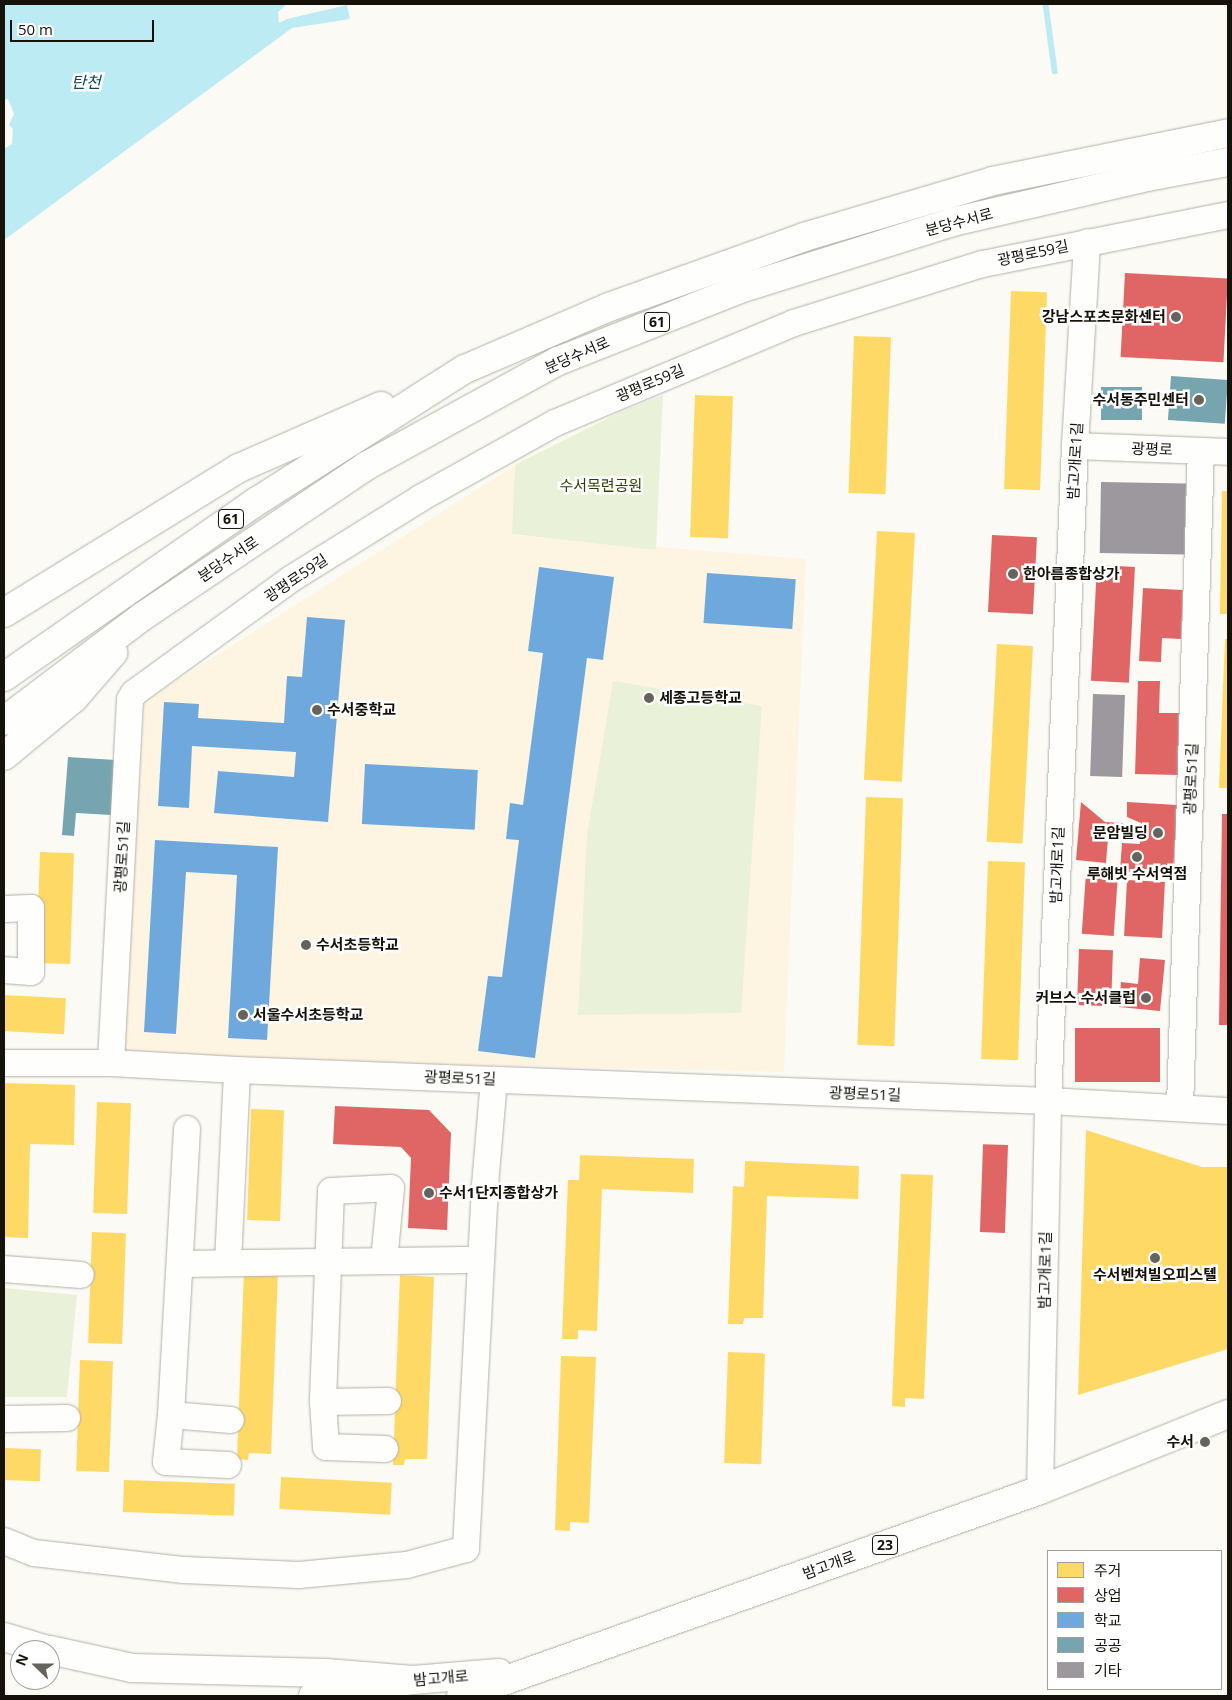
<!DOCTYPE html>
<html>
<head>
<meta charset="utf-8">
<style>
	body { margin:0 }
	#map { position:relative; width:1232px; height:1700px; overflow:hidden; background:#fbfaf4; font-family:"Open Sans","Noto Sans KR",sans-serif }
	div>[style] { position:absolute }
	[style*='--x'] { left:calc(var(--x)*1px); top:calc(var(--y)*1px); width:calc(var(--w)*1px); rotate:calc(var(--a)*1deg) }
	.built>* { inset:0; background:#fdf5e1 }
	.green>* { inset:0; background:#e9f2d9 }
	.water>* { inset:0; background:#bcebf4 }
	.homes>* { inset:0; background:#ffd966; transform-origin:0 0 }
	.shops>* { inset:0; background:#e06666; transform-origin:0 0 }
	.schools>* { inset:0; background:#6fa8dc; transform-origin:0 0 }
	.public>* { inset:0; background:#76a5af; transform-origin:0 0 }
	.stream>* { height:5.5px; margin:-2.75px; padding:0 2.75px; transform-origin:2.75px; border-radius:2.75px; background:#bcebf4 }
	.building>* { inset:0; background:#9c989d; transform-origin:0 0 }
	.roads { filter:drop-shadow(0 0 1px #b2b0a9) drop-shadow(0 0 1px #b2b0a9) }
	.minor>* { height:26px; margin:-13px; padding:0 13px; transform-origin:13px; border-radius:13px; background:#fefefd }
	.major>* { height:28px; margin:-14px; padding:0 14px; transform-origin:14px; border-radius:14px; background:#fefefd }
	.highway>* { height:28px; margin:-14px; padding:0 14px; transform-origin:14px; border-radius:14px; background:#fefefd }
	.dots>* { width:14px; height:14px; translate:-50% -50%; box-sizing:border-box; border:2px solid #fff; border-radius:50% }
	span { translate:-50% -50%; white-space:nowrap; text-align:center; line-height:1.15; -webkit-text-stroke:5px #fff; paint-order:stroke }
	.shield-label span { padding:1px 4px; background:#fff; border:1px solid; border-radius:4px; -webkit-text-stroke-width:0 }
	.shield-label { font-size:14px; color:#16120a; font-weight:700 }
	.street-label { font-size:15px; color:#16120a }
	.poi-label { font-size:15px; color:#16120a; font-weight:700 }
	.right { translate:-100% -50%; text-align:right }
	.left { translate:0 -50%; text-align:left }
	.park-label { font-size:15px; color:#2f4006 }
	.water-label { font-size:16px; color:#0c4a55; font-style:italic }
	.frame { position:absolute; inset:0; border:5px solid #16120a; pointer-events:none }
	.legend { position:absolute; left:1047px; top:1550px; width:175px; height:140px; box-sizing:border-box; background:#fff; border:1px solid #a2a09d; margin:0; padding:6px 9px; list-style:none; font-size:15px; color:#16120a }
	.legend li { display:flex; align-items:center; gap:10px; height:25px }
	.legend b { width:25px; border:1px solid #a2a09d }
	.north { position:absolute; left:10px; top:1640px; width:50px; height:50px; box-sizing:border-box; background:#fff; border:1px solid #a2a09d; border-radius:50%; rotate:292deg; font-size:14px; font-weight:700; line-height:20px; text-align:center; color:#16120a }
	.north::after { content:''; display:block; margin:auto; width:18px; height:22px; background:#66635c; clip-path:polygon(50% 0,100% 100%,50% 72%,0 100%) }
	.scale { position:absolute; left:10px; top:20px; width:144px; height:22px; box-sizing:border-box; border:2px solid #16120a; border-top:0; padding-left:6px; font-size:15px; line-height:18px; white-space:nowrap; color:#16120a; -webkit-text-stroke:4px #fff; paint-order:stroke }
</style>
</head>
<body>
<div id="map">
	<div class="built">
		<i style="clip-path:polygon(515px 465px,512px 535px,806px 559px,784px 1072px,471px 1065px,124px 1053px,145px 701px)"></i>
	</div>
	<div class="green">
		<i style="clip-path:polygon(663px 395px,656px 550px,512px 534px,515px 465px,620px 412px)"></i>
		<i style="clip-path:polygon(613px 681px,762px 706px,741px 1013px,578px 1015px,587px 835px)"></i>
		<i style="clip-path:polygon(4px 1288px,77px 1295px,67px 1397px,4px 1397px)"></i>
	</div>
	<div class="water">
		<i style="clip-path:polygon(4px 4px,287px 4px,278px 12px,279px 23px,287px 19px,347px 5px,350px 19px,292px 28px,4px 240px,4px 149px,12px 144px,13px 129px,9px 125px,14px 114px,8px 99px,4px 100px)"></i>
	</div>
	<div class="homes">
		<i style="left:1011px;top:291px;width:36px;height:198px;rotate:2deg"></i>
		<i style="left:854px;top:336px;width:37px;height:157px;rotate:2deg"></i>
		<i style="left:695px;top:395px;width:38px;height:142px;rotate:2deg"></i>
		<i style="clip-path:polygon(1222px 491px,1228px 491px,1228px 614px,1220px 614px)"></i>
		<i style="left:877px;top:531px;width:38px;height:249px;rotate:3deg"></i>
		<i style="clip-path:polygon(1225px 639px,1228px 639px,1228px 788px,1219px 788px)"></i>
		<i style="left:997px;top:644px;width:36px;height:198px;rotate:3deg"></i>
		<i style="left:866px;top:797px;width:37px;height:248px;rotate:2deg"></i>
		<i style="left:40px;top:852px;width:34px;height:111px;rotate:2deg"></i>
		<i style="left:988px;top:861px;width:37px;height:198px;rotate:2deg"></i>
		<i style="left:4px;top:995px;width:62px;height:36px;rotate:3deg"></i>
		<i style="clip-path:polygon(4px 1083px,75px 1085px,74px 1145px,30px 1144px,28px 1238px,4px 1237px)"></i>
		<i style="left:97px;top:1102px;width:34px;height:111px;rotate:2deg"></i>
		<i style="left:251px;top:1109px;width:33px;height:111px;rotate:2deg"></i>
		<i style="clip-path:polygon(1086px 1130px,1202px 1167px,1228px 1167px,1228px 1349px,1078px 1395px)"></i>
		<i style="clip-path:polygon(580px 1155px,694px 1159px,693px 1193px,602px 1189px,597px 1331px,578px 1330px,578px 1339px,562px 1339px,568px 1180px,579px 1180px)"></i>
		<i style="clip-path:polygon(745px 1161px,859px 1166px,858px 1199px,767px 1196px,763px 1318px,744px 1318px,743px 1324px,728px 1324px,733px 1186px,744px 1187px)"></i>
		<i style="clip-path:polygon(901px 1174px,933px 1175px,924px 1399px,905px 1398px,905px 1407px,892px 1406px)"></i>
		<i style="left:92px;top:1232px;width:34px;height:111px;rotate:2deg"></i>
		<i style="clip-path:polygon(244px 1269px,278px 1271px,271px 1454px,249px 1453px,248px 1460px,237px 1459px)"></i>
		<i style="clip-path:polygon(400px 1275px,434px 1277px,427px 1459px,405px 1459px,404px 1465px,393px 1465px)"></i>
		<i style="left:728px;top:1352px;width:37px;height:111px;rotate:2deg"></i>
		<i style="clip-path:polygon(561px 1356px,596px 1357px,589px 1523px,570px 1522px,570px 1531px,555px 1530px)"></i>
		<i style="left:80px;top:1360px;width:33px;height:111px;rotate:2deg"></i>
		<i style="left:4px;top:1448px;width:37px;height:32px;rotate:2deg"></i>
		<i style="left:281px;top:1477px;width:111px;height:32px;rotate:3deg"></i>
		<i style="left:124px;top:1480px;width:111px;height:32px;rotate:2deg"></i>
	</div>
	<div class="shops">
		<i style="left:1125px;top:273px;width:103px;height:84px;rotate:3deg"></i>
		<i style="left:992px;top:535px;width:45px;height:77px;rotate:3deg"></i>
		<i style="left:1097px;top:565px;width:38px;height:116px;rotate:3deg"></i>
		<i style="clip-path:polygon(1143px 588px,1183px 590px,1181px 639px,1162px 638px,1161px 662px,1139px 661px)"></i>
		<i style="clip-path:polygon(1138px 681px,1160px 681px,1159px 713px,1179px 713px,1178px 775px,1135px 774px)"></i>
		<i style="clip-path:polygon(1081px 802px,1105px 822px,1123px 823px,1122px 839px,1108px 838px,1106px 863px,1076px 860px)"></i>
		<i style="clip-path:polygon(1127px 802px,1177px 805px,1173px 874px,1120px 871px,1122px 843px,1140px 844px,1141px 823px,1127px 817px)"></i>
		<i style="clip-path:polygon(1222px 814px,1228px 814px,1228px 1025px,1219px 1025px)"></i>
		<i style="left:1086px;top:873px;width:32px;height:61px;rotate:4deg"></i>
		<i style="left:1127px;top:880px;width:38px;height:56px;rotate:3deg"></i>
		<i style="left:1079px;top:949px;width:34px;height:56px;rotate:2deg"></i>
		<i style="clip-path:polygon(1140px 958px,1165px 960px,1160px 1011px,1119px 1007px,1121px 982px,1138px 984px)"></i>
		<i style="left:1075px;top:1028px;width:85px;height:54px"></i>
		<i style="clip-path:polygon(335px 1106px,429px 1110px,451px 1133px,447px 1230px,408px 1228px,411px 1158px,401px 1147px,333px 1144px)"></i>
		<i style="left:1008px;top:1145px;width:88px;height:25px;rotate:92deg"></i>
	</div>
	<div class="schools">
		<i style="clip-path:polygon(539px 567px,614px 577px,603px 660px,587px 658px,535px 1058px,478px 1051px,488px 976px,502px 977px,519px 840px,506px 839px,510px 803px,523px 805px,543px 653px,528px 651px)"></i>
		<i style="left:707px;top:573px;width:89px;height:50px;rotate:4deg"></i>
		<i style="clip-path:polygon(307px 617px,345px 620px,328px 822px,214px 813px,218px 771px,294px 777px,296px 752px,192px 746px,189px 808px,158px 806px,164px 702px,199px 704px,198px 718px,284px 723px,287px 676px,302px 677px)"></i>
		<i style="left:365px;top:764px;width:113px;height:60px;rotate:3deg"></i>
		<i style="clip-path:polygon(155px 840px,278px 847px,267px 1040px,228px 1038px,237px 875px,186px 872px,176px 1034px,144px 1032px)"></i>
	</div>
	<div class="public">
		<i style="left:1171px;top:376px;width:57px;height:44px;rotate:4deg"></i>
		<i style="left:1101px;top:387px;width:41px;height:33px"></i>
		<i style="clip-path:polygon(68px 757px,115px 760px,111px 815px,76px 813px,74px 836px,62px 835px)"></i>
	</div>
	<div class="stream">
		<i style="--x:1046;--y:4;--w:68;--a:82.3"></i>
	</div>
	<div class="building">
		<i style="left:1101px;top:482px;width:85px;height:71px;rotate:1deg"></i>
		<i style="left:1093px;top:694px;width:32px;height:82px;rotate:2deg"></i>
	</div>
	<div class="roads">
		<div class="minor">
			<i style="--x:1228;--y:215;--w:251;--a:168.7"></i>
			<i style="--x:982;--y:264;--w:197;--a:162.6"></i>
			<i style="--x:794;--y:323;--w:259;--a:157.3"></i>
			<i style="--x:555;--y:423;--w:154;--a:150.8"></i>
			<i style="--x:421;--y:498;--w:153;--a:148.1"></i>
			<i style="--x:291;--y:579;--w:194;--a:144"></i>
			<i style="--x:134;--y:693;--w:8;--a:120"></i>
			<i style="--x:130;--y:700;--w:363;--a:93"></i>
			<i style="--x:111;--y:1063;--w:126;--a:3.2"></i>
			<i style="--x:237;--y:1070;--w:812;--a:2.19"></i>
			<i style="--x:1048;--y:1101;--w:180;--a:3.2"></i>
			<i style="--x:1075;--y:446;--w:153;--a:2.2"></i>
			<i style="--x:4;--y:909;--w:27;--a:-2"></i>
			<i style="--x:31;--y:908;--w:64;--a:90"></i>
			<i style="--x:31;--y:972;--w:27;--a:-176"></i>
			<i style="--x:4;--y:1063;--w:107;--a:0"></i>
			<i style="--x:1180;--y:1107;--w:656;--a:-88.17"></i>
			<i style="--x:187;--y:1129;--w:286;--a:93.2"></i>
			<i style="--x:171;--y:1415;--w:60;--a:4.8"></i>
			<i style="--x:384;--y:1261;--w:73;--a:-84.5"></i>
			<i style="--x:391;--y:1188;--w:60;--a:177.1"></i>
			<i style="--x:331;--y:1191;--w:211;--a:92.2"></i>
			<i style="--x:323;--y:1402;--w:65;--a:-0.9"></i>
			<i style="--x:228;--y:1263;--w:193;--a:-87.3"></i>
			<i style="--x:181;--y:1264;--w:300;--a:-0.8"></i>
			<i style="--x:4;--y:1269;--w:77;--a:4.5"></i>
			<i style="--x:323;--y:1402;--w:45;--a:86.2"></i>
			<i style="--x:326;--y:1447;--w:59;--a:1.9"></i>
			<i style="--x:171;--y:1415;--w:47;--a:96.1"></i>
			<i style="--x:166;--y:1462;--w:62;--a:2.8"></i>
			<i style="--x:4;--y:1419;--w:63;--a:-0.9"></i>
			<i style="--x:1040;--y:1490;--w:389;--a:-88.8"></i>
			<i style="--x:1048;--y:1101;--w:656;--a:-87.64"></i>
			<i style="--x:1075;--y:446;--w:204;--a:-86.6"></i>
			<i style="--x:4;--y:1541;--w:32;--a:22"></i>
			<i style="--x:34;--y:1553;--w:151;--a:6.5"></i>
			<i style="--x:184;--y:1570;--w:115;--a:2.5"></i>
			<i style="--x:299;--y:1575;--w:108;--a:-5.3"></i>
			<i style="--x:407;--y:1565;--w:61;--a:-15.2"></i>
			<i style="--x:466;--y:1549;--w:364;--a:-87"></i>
			<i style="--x:485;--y:1185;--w:106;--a:-85.1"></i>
		</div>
		<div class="major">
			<i style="--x:4;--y:1637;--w:46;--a:16.5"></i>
			<i style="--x:50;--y:1650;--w:84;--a:12.4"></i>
			<i style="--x:132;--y:1668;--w:194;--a:1.5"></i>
			<i style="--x:326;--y:1673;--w:87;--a:4.6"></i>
			<i style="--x:313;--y:1696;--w:101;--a:-9.1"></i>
			<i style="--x:413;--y:1680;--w:86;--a:-4.7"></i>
			<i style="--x:461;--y:1696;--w:615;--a:-19.58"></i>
			<i style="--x:1040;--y:1490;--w:203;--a:-22"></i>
		</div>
		<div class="highway">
			<i style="--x:4;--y:613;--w:276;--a:-31.7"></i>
			<i style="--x:239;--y:468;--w:155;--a:-23.6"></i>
			<i style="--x:4;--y:677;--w:310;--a:-34.8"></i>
			<i style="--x:259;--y:500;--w:244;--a:-32.5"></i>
			<i style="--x:465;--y:369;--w:157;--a:-23.3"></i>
			<i style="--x:609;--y:307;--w:207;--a:-19.7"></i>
			<i style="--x:804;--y:237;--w:197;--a:-16.5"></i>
			<i style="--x:993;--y:181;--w:240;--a:-11.5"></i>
			<i style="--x:4;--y:721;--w:174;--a:-37.1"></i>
			<i style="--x:143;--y:616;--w:269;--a:-33.9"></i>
			<i style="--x:366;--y:466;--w:219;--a:-28.7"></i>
			<i style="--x:558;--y:361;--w:196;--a:-21.6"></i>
			<i style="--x:740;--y:289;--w:222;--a:-17.5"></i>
			<i style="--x:952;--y:222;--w:200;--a:-13"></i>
			<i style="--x:1147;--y:177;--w:82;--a:-10.5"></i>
			<i style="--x:4;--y:756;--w:91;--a:-39.6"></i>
			<i style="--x:74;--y:698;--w:60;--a:-49.1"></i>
		</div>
	</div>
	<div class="dots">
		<i style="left:1176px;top:317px;background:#66635c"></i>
		<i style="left:1199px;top:400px;background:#66635c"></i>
		<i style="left:1013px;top:574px;background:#66635c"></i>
		<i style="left:649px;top:698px;background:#66635c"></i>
		<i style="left:317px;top:710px;background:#66635c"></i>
		<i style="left:1158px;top:833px;background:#66635c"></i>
		<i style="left:1137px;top:857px;background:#66635c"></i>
		<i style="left:306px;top:945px;background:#66635c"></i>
		<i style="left:1146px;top:998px;background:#66635c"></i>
		<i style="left:243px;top:1015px;background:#66635c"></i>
		<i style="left:429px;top:1193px;background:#66635c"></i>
		<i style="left:1155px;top:1258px;background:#66635c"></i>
		<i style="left:1205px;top:1442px;background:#66635c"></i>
	</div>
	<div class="shield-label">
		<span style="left:657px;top:322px">61</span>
		<span style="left:231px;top:519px">61</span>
		<span style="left:885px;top:1545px">23</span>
	</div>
	<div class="street-label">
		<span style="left:959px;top:222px;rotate:-15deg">분당수서로</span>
		<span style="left:1033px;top:253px;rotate:-12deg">광평로59길</span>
		<span style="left:577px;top:355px;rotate:-24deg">분당수서로</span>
		<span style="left:650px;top:383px;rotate:-23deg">광평로59길</span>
		<span style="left:1152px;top:449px;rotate:2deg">광평로</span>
		<span style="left:1075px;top:461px;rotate:-87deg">밤고개로1길</span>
		<span style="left:228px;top:559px;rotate:-34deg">분당수서로</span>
		<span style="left:296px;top:578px;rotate:-34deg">광평로59길</span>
		<span style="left:1191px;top:779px;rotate:-88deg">광평로51길</span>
		<span style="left:122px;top:857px;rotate:-87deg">광평로51길</span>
		<span style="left:1057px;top:865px;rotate:-88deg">밤고개로1길</span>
		<span style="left:460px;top:1078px;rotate:2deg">광평로51길</span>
		<span style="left:865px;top:1094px;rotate:2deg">광평로51길</span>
		<span style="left:1045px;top:1270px;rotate:-89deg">밤고개로1길</span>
		<span style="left:829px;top:1565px;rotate:-20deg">밤고개로</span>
		<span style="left:441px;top:1678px;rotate:-5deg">밤고개로</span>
	</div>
	<div class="poi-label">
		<span class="right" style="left:1166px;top:317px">강남스포츠문화센터</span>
		<span class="right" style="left:1189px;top:400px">수서동주민센터</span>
		<span class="left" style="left:1023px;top:574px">한아름종합상가</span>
		<span class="left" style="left:659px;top:698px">세종고등학교</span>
		<span class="left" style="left:327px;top:710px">수서중학교</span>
		<span class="right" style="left:1148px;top:833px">문암빌딩</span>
		<span style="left:1137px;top:874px">루해빗 수서역점</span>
		<span class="left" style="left:316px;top:945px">수서초등학교</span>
		<span class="right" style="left:1136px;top:998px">커브스 수서클럽</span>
		<span class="left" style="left:253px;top:1015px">서울수서초등학교</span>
		<span class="left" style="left:439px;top:1193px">수서1단지종합상가</span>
		<span style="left:1155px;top:1275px">수서벤쳐빌오피스텔</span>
		<span class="right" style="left:1194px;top:1442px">수서</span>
	</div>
	<div class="park-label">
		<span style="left:601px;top:486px">수서목련공원</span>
	</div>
	<div class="water-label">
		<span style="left:86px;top:82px">탄천</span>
	</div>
	<div class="frame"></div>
	<ul class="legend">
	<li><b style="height:14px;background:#ffd966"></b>주거</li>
	<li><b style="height:14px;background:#e06666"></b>상업</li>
	<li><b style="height:14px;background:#6fa8dc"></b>학교</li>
	<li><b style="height:14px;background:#76a5af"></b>공공</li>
	<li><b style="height:14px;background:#9c989d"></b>기타</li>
	</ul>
	<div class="north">N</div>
	<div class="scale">50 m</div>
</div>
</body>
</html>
